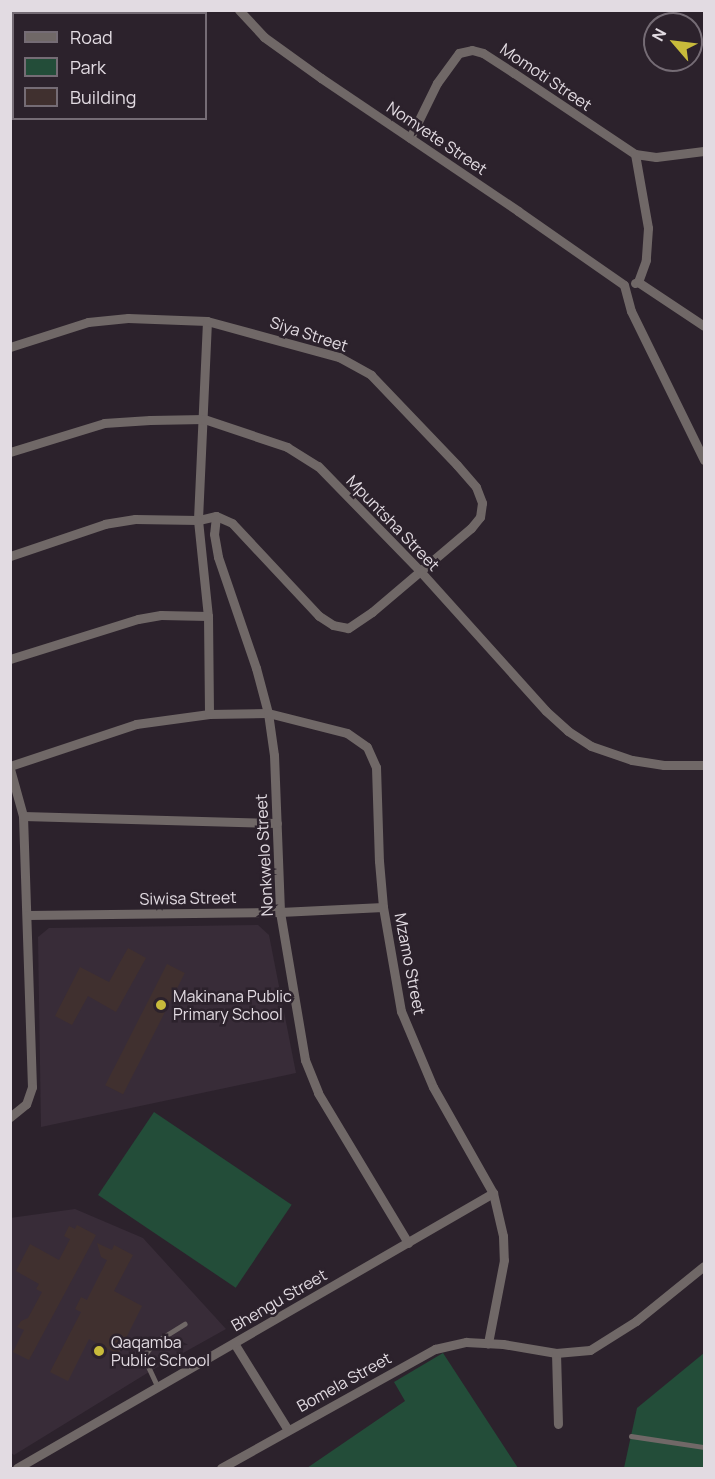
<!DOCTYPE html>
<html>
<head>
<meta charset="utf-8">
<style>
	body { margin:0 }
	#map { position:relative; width:715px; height:1479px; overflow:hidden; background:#2c222c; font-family:Manrope,sans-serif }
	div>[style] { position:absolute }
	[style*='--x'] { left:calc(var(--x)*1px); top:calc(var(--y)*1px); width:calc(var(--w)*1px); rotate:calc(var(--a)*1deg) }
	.education>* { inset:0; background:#382c38 }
	.green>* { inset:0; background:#234d39; transform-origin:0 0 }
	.building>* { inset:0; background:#40302f; transform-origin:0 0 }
	.lane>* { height:4.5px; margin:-2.25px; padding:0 2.25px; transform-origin:2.25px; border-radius:2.25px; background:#706867 }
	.street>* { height:9px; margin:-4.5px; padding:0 4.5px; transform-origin:4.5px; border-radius:4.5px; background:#706867 }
	.dots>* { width:16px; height:16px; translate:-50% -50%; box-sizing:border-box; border:3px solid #2c222c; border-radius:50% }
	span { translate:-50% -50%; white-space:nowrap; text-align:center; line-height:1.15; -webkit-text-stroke:5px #2c222c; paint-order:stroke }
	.street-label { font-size:16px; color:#e2dbe2 }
	.poi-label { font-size:16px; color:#e2dbe2 }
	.left { translate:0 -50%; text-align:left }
	.frame { position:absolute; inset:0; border:12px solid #e2dbe2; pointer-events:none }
	.legend { position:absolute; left:12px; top:12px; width:195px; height:108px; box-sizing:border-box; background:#2c222c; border:2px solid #756c75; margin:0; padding:8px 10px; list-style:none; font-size:18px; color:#e2dbe2 }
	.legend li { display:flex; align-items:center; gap:12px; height:30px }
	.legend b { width:30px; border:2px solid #756c75 }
	.north { position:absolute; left:643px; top:12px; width:60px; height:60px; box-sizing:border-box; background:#2c222c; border:2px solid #756c75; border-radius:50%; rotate:298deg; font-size:16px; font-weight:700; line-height:24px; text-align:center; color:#e2dbe2 }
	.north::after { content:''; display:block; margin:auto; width:21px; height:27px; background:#c8bb3b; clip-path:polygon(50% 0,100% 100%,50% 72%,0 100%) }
</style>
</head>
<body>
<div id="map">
	<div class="education">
		<i style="clip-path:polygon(258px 925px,269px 935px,296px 1073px,41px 1127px,38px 937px,49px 928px)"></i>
		<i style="clip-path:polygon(75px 1209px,143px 1238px,226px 1329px,149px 1372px,14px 1455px,10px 1452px,10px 1218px)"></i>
	</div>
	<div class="green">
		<i style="left:154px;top:1112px;width:166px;height:100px;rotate:34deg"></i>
		<i style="clip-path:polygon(443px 1353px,518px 1468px,307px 1468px,405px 1401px,394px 1382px)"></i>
		<i style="clip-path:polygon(704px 1353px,704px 1468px,624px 1468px,637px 1408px)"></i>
	</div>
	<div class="building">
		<i style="clip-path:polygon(128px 948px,146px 958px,116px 1012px,88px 996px,72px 1025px,55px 1016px,80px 967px,109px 982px)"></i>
		<i style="left:167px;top:964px;width:20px;height:136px;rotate:27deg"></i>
		<i style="clip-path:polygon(77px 1225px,96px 1235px,29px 1360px,13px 1352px,24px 1330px,17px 1327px,21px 1321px,28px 1318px,42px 1292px,36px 1289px,39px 1284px,16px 1271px,30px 1244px,59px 1260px,70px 1239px,64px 1236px,69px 1226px,75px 1229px)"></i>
		<i style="clip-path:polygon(97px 1243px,112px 1250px,114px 1245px,133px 1255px,114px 1291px,142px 1306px,118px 1354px,89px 1339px,68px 1381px,50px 1372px,81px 1312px,75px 1309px,81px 1297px,87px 1300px,107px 1260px,101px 1257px)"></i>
	</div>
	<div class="lane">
		<i style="--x:157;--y:1386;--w:29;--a:-115"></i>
		<i style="--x:145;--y:1360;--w:7;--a:-82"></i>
		<i style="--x:146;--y:1353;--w:13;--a:-51"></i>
		<i style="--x:154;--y:1343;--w:36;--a:-32"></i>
		<i style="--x:631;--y:1436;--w:74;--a:8.6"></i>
	</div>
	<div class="street">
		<i style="--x:17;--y:10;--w:4;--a:63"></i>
		<i style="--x:239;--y:10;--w:37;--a:47"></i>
		<i style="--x:264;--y:37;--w:70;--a:35.7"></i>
		<i style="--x:321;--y:78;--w:238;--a:34"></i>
		<i style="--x:518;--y:211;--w:129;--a:34.9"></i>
		<i style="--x:410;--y:138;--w:61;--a:-63.9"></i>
		<i style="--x:437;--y:83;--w:37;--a:-54"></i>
		<i style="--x:459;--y:53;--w:13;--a:-13"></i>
		<i style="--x:472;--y:50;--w:11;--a:15"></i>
		<i style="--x:483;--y:53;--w:37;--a:33"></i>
		<i style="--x:514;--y:73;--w:146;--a:33.8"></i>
		<i style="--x:635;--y:154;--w:21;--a:8"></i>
		<i style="--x:656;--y:157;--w:48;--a:-7.1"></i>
		<i style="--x:635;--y:154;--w:75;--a:80"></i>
		<i style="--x:648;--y:228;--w:32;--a:94"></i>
		<i style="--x:646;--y:260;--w:23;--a:110"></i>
		<i style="--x:635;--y:283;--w:3;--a:-18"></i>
		<i style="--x:638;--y:282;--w:79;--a:33.7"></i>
		<i style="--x:624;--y:285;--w:27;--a:75"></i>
		<i style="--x:631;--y:311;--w:166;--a:63.9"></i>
		<i style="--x:207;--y:321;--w:199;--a:92.6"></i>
		<i style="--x:198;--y:520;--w:97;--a:84.1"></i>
		<i style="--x:208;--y:616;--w:98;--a:89.4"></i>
		<i style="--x:10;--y:347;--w:82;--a:-17.8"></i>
		<i style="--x:88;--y:322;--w:40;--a:-5.7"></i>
		<i style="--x:128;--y:318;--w:79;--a:2.2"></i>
		<i style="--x:207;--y:321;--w:137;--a:15.3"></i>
		<i style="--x:339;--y:357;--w:37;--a:29"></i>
		<i style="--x:371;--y:375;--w:124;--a:46.3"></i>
		<i style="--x:457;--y:465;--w:29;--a:49"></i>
		<i style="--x:476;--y:487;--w:17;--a:69"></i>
		<i style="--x:482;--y:503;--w:14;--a:98"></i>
		<i style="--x:480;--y:517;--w:14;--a:129"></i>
		<i style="--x:471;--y:528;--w:130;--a:139.7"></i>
		<i style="--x:372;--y:612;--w:29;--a:146"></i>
		<i style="--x:348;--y:628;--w:15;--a:-169"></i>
		<i style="--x:333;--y:625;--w:17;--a:-147"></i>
		<i style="--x:319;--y:616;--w:127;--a:-133.1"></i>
		<i style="--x:232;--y:523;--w:17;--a:-156"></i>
		<i style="--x:216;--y:516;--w:18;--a:167"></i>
		<i style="--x:198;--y:520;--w:63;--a:-179.1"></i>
		<i style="--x:135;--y:519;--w:30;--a:171"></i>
		<i style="--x:105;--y:524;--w:100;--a:161.4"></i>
		<i style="--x:10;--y:452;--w:98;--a:-17.1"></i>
		<i style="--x:104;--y:423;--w:46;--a:-3.7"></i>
		<i style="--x:150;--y:420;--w:54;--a:-1.1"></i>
		<i style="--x:204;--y:419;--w:88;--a:18.6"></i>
		<i style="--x:287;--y:447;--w:36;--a:32"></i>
		<i style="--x:318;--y:466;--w:146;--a:45.8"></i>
		<i style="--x:420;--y:571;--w:188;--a:48"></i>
		<i style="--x:546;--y:711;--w:30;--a:42"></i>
		<i style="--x:568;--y:731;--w:27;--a:33"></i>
		<i style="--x:591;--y:746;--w:43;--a:18.9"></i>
		<i style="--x:632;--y:760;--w:32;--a:9"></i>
		<i style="--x:664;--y:765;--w:40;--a:0"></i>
		<i style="--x:216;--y:516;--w:18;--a:96"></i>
		<i style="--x:214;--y:534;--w:23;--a:80"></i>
		<i style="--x:218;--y:557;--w:117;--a:71.1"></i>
		<i style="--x:256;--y:668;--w:47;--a:75.1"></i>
		<i style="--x:268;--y:713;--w:42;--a:81.9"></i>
		<i style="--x:274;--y:755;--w:157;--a:87.8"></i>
		<i style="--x:280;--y:912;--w:150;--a:80.4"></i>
		<i style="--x:305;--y:1060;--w:35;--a:68"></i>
		<i style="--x:318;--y:1093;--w:175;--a:59"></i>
		<i style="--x:10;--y:659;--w:134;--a:-17.4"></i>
		<i style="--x:138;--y:619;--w:23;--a:-10"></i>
		<i style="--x:161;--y:615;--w:47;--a:1.2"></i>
		<i style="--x:10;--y:766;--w:133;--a:-18.4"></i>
		<i style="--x:136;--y:724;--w:74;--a:-7.8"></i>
		<i style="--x:209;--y:714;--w:59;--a:-1"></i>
		<i style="--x:268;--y:713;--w:81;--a:14.2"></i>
		<i style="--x:347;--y:733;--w:24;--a:35"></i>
		<i style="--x:367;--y:747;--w:22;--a:66"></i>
		<i style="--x:376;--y:767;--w:94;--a:88.2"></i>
		<i style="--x:379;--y:861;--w:46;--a:85"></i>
		<i style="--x:383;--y:907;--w:106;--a:80.2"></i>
		<i style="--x:401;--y:1011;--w:82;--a:67.2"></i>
		<i style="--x:433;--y:1087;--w:122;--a:60.5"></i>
		<i style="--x:493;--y:1193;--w:44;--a:76.9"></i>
		<i style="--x:503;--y:1236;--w:24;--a:88"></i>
		<i style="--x:504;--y:1260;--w:85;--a:100.9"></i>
		<i style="--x:10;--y:769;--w:49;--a:74.5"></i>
		<i style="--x:23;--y:816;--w:271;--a:88.1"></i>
		<i style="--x:32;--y:1087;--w:18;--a:109"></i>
		<i style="--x:26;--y:1104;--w:21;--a:141"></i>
		<i style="--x:23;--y:816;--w:254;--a:1.6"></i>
		<i style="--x:28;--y:915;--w:252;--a:-0.7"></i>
		<i style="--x:280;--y:912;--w:103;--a:-2.8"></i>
		<i style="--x:234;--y:1343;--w:102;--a:58.2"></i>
		<i style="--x:556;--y:1353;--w:71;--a:88.4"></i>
		<i style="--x:17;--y:1468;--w:550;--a:-30.02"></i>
		<i style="--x:221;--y:1468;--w:245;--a:-29.1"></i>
		<i style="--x:435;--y:1349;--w:32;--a:-13"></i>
		<i style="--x:466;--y:1342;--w:37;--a:3"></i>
		<i style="--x:503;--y:1344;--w:54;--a:9.6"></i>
		<i style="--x:556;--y:1353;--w:34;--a:-5"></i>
		<i style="--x:590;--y:1350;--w:54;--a:-32.2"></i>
		<i style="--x:636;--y:1321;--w:87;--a:-39"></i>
	</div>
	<div class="dots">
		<i style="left:161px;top:1005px;background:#c8bb3b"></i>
		<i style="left:99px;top:1351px;background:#c8bb3b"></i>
	</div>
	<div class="street-label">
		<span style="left:546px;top:77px;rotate:34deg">Momoti Street</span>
		<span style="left:437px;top:138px;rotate:34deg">Nomvete Street</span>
		<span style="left:309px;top:334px;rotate:18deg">Siya Street</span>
		<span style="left:393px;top:523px;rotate:46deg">Mpuntsha Street</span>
		<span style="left:264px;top:855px;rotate:-93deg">Nonkwelo Street</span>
		<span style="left:188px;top:898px;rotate:-1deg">Siwisa Street</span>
		<span style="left:410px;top:964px;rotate:79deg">Mzamo Street</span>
		<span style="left:279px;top:1300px;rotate:-30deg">Bhengu Street</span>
		<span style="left:344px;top:1382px;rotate:-29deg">Bomela Street</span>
	</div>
	<div class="poi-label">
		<span class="left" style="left:173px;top:1005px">Makinana Public<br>Primary School</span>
		<span class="left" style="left:111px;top:1351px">Qaqamba<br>Public School</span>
	</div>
	<div class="frame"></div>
	<ul class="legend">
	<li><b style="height:8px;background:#706867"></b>Road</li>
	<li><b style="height:16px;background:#234d39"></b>Park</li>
	<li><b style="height:16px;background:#40302f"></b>Building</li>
	</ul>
	<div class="north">N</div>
</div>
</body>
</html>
